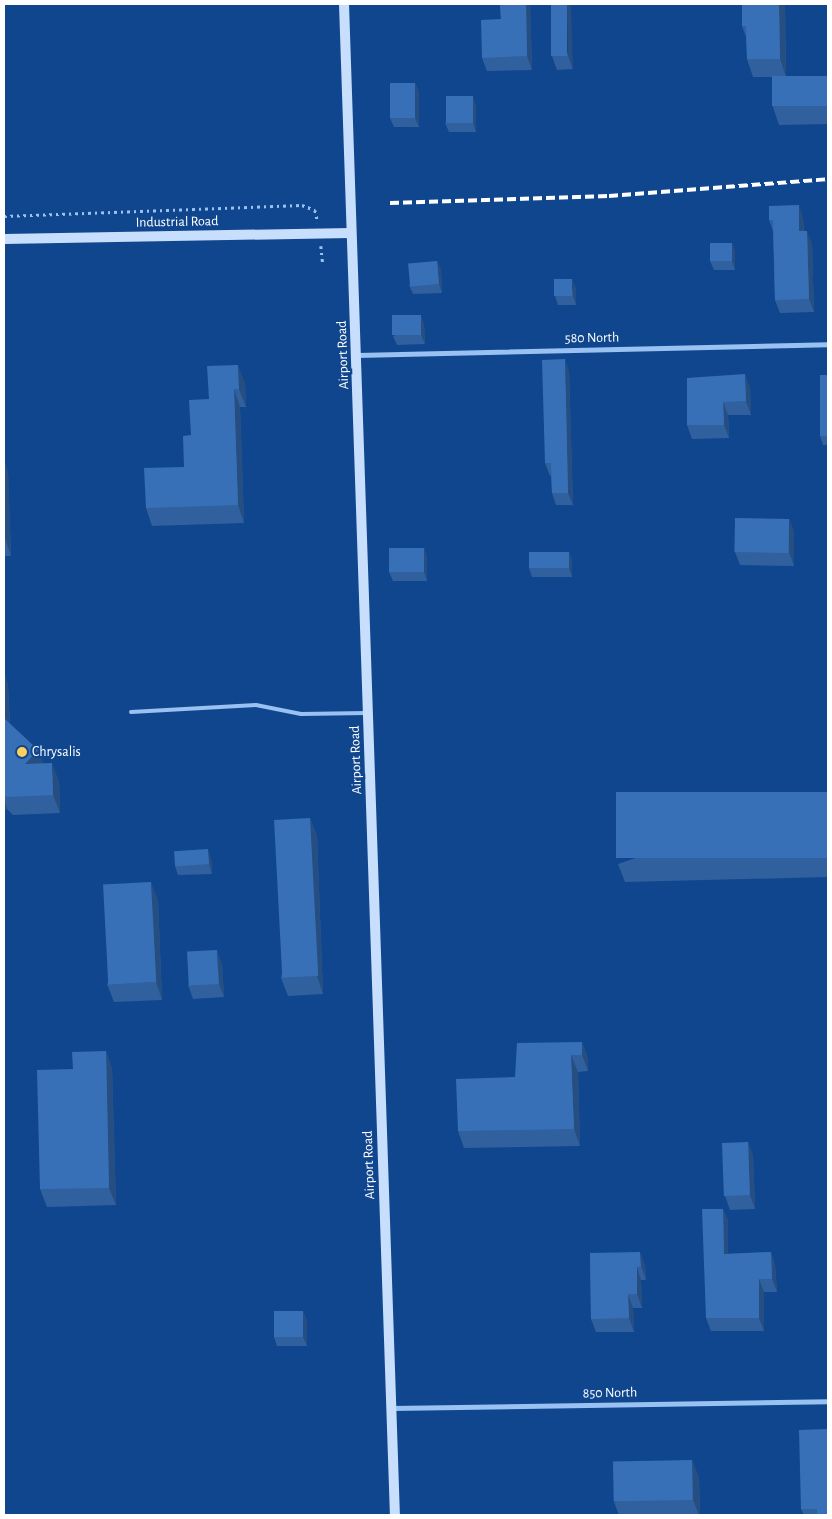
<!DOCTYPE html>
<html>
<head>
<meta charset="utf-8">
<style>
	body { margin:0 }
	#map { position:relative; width:832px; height:1519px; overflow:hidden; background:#10468e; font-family:"Alegreya Sans",sans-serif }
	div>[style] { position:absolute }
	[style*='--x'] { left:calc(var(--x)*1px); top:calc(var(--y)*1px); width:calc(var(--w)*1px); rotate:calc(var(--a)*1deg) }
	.path>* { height:2.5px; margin-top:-1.25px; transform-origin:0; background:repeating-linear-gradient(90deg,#99c1f2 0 2.5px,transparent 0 6.5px) }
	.lane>* { height:4px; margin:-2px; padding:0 2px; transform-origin:2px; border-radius:2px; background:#99c1f2 }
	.street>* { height:5px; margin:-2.5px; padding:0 2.5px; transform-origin:2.5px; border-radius:2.5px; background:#99c1f2 }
	.secondary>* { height:10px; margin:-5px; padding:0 5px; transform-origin:5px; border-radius:5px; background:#c7defc }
	.rail>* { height:4px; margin-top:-2px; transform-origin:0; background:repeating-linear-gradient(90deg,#fff 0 9px,transparent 0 13px) }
	.wall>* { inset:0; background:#30609e }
	.shaded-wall>* { inset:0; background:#274e81 }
	.building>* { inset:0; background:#3870b8; transform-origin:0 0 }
	.dots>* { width:14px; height:14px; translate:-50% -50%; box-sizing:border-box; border:2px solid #10468e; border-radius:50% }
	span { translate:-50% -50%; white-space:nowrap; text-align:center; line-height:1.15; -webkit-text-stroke:4.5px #10468e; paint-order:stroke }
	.street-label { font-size:14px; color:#fff }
	.poi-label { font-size:14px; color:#fff }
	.left { translate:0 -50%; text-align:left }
	.frame { position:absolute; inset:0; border:5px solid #fff; pointer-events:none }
</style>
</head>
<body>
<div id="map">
	<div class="path">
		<i style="--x:4;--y:216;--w:298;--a:-2.1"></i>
		<i style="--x:302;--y:205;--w:14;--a:21"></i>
		<i style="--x:315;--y:210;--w:13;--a:77"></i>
		<i style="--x:321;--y:246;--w:19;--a:84"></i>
	</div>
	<div class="lane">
		<i style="--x:131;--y:712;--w:125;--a:-3.2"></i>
		<i style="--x:256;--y:705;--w:46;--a:11.3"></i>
		<i style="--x:301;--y:714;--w:65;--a:-0.9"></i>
	</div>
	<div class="street">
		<i style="--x:357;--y:355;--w:471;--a:-1.3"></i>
		<i style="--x:392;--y:1408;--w:436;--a:-0.9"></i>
	</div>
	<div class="secondary">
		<i style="--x:344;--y:4;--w:1512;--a:88.07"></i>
		<i style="--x:4;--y:239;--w:347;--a:-1"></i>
	</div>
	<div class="rail">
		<i style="--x:390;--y:203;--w:219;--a:-1.8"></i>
		<i style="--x:609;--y:196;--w:220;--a:-4.4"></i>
	</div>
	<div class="wall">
		<i style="clip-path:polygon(500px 4px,530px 4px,532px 70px,487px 71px,482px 58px,501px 19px)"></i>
		<i style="clip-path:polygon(551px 4px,573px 69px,557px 70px,552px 56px)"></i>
		<i style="clip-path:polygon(785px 4px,786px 76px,828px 76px,828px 124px,779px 125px,773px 107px,772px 77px,753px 77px,747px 59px,746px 37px,742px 26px)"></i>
		<i style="clip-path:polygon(415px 83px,419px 92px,419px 127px,394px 127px,390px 118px)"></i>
		<i style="clip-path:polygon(476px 105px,476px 132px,449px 132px,445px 123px)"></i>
		<i style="clip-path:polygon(803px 218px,804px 231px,812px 244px,814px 312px,780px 313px,775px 300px,773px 231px,769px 220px)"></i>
		<i style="clip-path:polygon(732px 243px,735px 252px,735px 270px,714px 270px,710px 261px)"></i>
		<i style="clip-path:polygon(437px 261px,441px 270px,442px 293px,413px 294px,409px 285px)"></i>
		<i style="clip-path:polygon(576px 288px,576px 305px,558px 305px,555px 296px)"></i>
		<i style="clip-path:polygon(424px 324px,425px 344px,397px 345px,393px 336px)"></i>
		<i style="clip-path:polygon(569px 371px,573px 505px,556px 505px,552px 493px,551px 476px,550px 476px,545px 463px)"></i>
		<i style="clip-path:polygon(828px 375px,828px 445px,823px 445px,820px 436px)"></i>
		<i style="clip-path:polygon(687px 378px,750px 387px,751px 415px,728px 415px,729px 438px,692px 439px,687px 425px)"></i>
		<i style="clip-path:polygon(245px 383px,246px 407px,240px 407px,244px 523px,152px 526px,146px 508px,184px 467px,191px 435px,209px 399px)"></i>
		<i style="clip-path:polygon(4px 460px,8px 473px,11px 556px,4px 556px)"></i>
		<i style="clip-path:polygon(789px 519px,794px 532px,794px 566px,740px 565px,735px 552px)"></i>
		<i style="clip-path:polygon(424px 548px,427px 557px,427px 581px,393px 581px,389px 572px)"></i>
		<i style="clip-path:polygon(569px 552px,572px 561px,572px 577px,532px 577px,529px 568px)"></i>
		<i style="clip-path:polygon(4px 672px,8px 685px,10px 724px,38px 750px,43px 763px,59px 781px,60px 813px,13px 815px,7px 809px,4px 812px)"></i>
		<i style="clip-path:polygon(828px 792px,828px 877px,625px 882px,618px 864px)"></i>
		<i style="clip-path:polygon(310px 818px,317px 836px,323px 994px,288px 996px,281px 978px)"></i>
		<i style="clip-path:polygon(211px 858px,212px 874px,178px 875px,175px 866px)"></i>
		<i style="clip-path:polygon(158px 900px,162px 1000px,114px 1002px,107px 984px)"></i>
		<i style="clip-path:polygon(222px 964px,224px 997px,193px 999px,188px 985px)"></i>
		<i style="clip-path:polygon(582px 1042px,588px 1059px,588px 1071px,578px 1072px,580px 1146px,464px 1148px,458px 1131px,515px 1077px)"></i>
		<i style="clip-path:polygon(106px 1051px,112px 1069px,116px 1205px,47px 1207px,40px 1189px,73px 1069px)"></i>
		<i style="clip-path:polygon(748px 1142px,753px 1156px,755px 1209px,730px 1210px,725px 1196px)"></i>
		<i style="clip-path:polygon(723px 1209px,728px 1221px,728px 1254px,771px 1252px,775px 1265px,777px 1292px,764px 1292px,764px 1331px,711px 1331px,706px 1318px)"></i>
		<i style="clip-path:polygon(590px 1253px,645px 1265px,646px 1280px,641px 1280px,642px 1308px,633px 1308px,634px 1332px,596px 1332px,591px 1319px)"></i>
		<i style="clip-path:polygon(303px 1311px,307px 1321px,307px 1346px,277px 1346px,274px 1337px)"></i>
		<i style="clip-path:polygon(828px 1429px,828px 1515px,804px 1515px,801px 1509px)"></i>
		<i style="clip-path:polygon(692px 1460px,699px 1478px,700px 1515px,619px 1515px,614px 1502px)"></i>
	</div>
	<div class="shaded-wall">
		<i style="clip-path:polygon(526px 4px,530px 4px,532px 70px,527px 56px)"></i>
		<i style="clip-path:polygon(567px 4px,571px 4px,573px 69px,568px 55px)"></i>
		<i style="clip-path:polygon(779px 4px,785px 4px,786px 77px,780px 59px)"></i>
		<i style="clip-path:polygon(415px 83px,419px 92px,419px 127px,415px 118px)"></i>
		<i style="clip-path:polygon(473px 96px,476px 105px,476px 132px,473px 123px)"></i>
		<i style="clip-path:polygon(799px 205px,803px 218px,804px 244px,799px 231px)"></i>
		<i style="clip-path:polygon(807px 231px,812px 244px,814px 312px,809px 299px)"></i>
		<i style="clip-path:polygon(732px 243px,735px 252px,735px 270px,732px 261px)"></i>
		<i style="clip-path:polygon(437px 261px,441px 270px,442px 293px,439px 284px)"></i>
		<i style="clip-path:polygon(572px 279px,576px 288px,576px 305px,573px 296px)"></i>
		<i style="clip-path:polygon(421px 315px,424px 324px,425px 344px,421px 335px)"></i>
		<i style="clip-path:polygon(565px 359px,569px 371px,573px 505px,568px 493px)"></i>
		<i style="clip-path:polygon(238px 365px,245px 383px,246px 407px,239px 389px)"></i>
		<i style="clip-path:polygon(745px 374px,750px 387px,751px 415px,746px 401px)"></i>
		<i style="clip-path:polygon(234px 389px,240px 407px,244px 523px,238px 505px)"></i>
		<i style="clip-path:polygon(723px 402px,728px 415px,729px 438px,724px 425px)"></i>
		<i style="clip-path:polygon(4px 460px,8px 473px,11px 556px,5px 538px,4px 508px)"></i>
		<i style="clip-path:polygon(789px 519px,794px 532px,794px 566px,789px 552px)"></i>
		<i style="clip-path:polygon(424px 548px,427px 557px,427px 581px,424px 572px)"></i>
		<i style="clip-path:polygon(569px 552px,572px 561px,572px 577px,569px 568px)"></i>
		<i style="clip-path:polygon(4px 672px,8px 685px,10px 736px,4px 718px)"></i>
		<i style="clip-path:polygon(38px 750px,45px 768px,25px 764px)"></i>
		<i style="clip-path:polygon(52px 763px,59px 781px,60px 813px,53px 795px)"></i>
		<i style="clip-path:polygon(4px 800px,7px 809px,4px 812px)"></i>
		<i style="clip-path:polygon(310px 818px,317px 836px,323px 994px,317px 976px)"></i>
		<i style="clip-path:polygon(208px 849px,211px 858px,212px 874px,209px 864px)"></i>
		<i style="clip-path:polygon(151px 882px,158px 900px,162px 1000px,156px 982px)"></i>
		<i style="clip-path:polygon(217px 950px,222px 964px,224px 997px,219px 984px)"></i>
		<i style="clip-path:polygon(582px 1042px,588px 1059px,588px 1071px,582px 1055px)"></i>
		<i style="clip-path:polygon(106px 1051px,112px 1069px,116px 1205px,109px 1188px)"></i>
		<i style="clip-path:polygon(571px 1055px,578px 1072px,580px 1146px,574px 1129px)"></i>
		<i style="clip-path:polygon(748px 1142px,753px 1156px,755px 1209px,750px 1195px)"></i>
		<i style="clip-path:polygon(723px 1209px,728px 1221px,728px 1267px,724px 1254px)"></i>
		<i style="clip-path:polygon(640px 1252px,645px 1265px,646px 1280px,641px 1266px)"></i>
		<i style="clip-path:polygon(771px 1252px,775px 1265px,777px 1292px,772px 1279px)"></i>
		<i style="clip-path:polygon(637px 1267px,641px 1280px,642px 1308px,637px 1294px)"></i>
		<i style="clip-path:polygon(759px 1279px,764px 1292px,764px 1331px,759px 1318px)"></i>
		<i style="clip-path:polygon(628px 1294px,633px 1308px,634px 1332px,629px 1318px)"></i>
		<i style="clip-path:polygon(303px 1311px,307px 1321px,307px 1346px,303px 1337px)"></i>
		<i style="clip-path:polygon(692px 1460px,699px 1478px,700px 1515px,699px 1515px,693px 1500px)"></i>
	</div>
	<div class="building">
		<i style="clip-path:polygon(500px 4px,526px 4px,527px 56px,482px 58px,481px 20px,501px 19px)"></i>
		<i style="left:551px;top:4px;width:16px;height:52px"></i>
		<i style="clip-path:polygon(742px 4px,779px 4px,780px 59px,747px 59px,746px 26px,742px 26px)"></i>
		<i style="left:828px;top:76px;width:30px;height:56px;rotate:90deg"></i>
		<i style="left:390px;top:83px;width:25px;height:35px"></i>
		<i style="left:446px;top:96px;width:27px;height:27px"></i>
		<i style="clip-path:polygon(799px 205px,799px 231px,807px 231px,809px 299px,775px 300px,773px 220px,769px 220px,769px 206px)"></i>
		<i style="left:710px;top:243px;width:22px;height:18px"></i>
		<i style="left:437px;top:261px;width:23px;height:29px;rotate:85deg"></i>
		<i style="left:554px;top:279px;width:18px;height:17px"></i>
		<i style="left:421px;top:315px;width:20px;height:29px;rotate:90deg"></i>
		<i style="clip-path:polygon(565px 359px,568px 493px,552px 493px,551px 463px,545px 463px,542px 360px)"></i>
		<i style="clip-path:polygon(238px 365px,239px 389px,234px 389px,238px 505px,146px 508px,144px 468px,184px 467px,183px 436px,191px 435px,189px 400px,209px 399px,207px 366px)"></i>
		<i style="clip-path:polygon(745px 374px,746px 401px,723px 402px,724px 425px,687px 425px,687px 378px)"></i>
		<i style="left:820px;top:375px;width:8px;height:61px"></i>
		<i style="clip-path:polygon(4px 508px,5px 538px,4px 538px)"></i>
		<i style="left:735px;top:518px;width:54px;height:34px;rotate:1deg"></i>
		<i style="left:424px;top:548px;width:24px;height:35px;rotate:90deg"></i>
		<i style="left:529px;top:552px;width:40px;height:16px"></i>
		<i style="clip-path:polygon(4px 717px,4px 718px,38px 750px,25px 764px,52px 763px,53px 795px,7px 797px,4px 794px)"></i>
		<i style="left:828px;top:792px;width:66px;height:212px;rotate:90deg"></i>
		<i style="left:310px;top:818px;width:158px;height:36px;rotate:87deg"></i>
		<i style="left:208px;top:849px;width:15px;height:34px;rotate:86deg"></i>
		<i style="left:151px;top:882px;width:100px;height:48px;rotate:87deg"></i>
		<i style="left:217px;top:950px;width:34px;height:30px;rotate:87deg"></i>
		<i style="clip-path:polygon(582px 1042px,582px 1055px,571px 1055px,574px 1129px,458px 1131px,456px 1079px,515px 1077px,517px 1043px)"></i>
		<i style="clip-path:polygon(106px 1051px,109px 1188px,40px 1189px,37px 1070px,73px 1069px,72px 1052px)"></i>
		<i style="left:748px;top:1142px;width:53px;height:26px;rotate:88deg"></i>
		<i style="clip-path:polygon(702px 1209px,723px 1209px,724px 1254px,771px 1252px,772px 1279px,759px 1279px,759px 1318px,706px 1318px)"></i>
		<i style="clip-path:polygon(640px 1252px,641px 1266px,637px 1267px,637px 1294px,628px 1294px,629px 1318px,591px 1319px,590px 1253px)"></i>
		<i style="left:274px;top:1311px;width:29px;height:26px"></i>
		<i style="clip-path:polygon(828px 1429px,828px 1515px,817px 1515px,817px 1509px,801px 1509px,799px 1430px)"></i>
		<i style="left:692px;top:1460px;width:40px;height:79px;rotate:89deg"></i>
	</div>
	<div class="dots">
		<i style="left:22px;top:752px;background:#ffd05a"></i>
	</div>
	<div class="street-label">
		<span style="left:177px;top:222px;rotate:-1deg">Industrial Road</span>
		<span style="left:592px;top:338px;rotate:-1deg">580 North</span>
		<span style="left:343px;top:355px;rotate:-92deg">Airport Road</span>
		<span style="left:356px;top:760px;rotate:-92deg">Airport Road</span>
		<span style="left:369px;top:1165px;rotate:-92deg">Airport Road</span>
		<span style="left:610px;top:1393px;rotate:-1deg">850 North</span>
	</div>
	<div class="poi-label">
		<span class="left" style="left:32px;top:752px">Chrysalis</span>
	</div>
	<div class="frame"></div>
</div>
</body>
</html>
